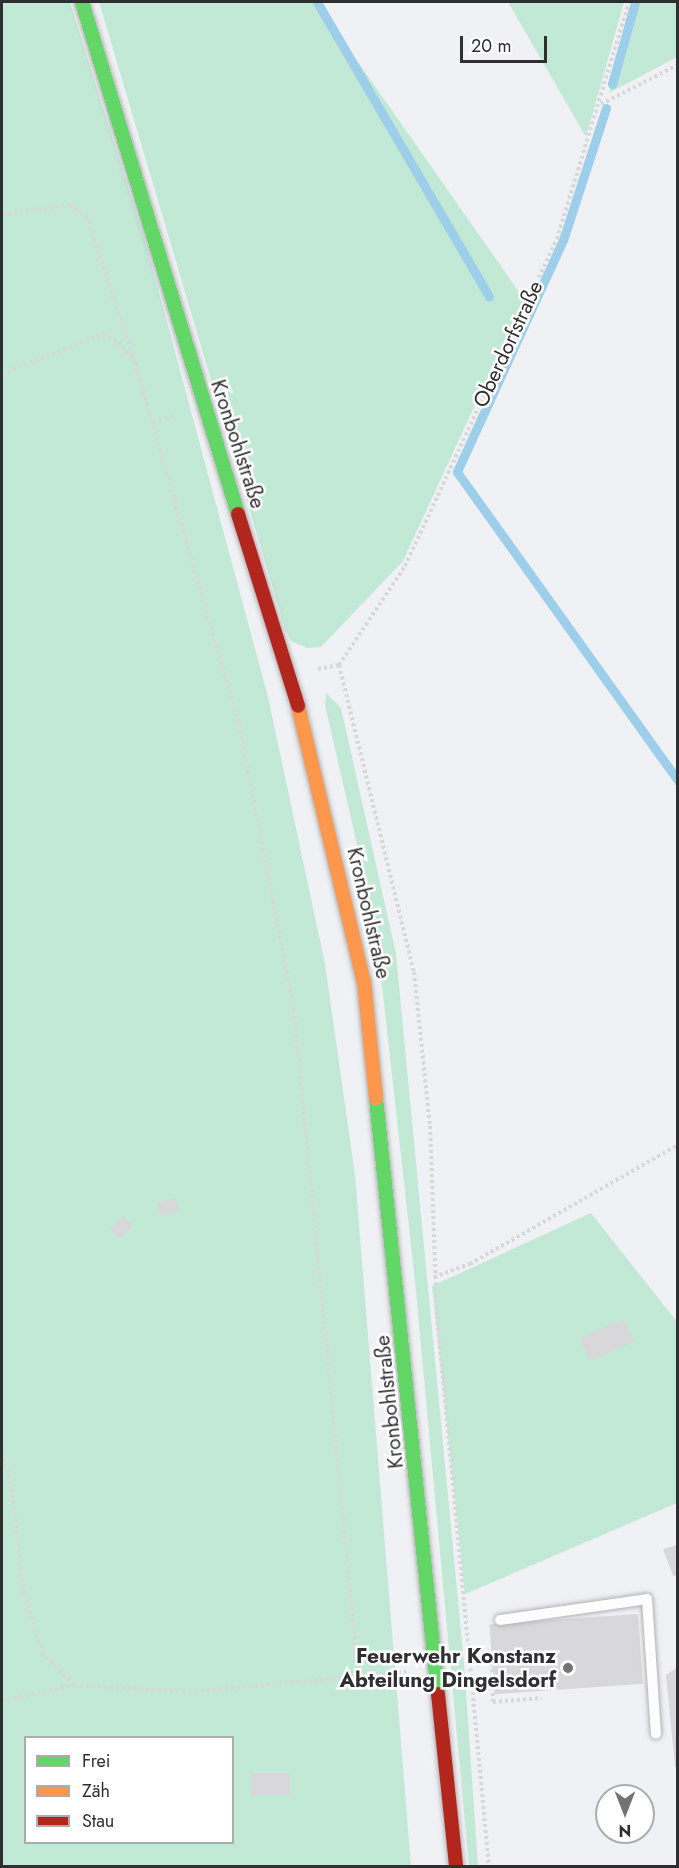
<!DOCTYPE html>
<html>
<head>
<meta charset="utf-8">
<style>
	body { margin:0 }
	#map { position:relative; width:679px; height:1868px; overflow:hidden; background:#f0f1f4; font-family:Jost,sans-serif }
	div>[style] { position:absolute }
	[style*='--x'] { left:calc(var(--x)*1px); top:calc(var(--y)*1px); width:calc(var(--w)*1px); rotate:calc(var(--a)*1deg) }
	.green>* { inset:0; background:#c2e8d6 }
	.stream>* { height:9px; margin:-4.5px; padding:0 4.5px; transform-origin:4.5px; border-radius:4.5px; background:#9dceea }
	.building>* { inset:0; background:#d8d8da; transform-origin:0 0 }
	.path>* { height:4px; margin-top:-2px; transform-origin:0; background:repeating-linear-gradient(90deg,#d8d8d9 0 3px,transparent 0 6px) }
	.roads { filter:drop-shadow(0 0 2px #b2b2b5) drop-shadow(0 0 2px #b2b2b5) }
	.lane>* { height:10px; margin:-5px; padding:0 5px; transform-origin:5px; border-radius:5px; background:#fdfdfd }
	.fast>* { height:14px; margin:-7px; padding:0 7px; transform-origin:7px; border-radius:7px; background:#63d668 }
	.slow>* { height:14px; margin:-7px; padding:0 7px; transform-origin:7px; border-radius:7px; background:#ff974d }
	.jam>* { height:14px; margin:-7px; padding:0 7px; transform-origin:7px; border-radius:7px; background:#b3261e }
	.dots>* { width:16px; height:16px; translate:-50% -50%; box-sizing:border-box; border:3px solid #fff; border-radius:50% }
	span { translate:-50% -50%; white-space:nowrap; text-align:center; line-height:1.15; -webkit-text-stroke:5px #fff; paint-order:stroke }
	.street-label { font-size:21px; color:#2f2f31 }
	.poi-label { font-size:21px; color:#2f2f31; font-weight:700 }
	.right { translate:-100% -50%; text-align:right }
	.frame { position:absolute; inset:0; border:3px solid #2f2f31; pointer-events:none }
	.legend { position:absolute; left:24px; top:1736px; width:210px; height:108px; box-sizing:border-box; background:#fff; border:2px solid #acacad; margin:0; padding:8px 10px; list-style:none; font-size:18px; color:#2f2f31 }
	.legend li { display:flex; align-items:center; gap:12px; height:30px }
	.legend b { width:30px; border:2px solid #acacad }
	.north { position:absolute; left:595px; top:1784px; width:60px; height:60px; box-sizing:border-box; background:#fff; border:2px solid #acacad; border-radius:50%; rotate:180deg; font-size:16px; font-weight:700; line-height:24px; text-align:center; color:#2f2f31 }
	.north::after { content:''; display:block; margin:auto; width:21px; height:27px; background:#737375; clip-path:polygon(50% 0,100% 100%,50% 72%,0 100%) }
	.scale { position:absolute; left:460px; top:36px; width:87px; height:27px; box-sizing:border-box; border:3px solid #2f2f31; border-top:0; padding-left:8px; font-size:18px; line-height:21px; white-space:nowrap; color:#2f2f31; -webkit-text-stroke:4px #fff; paint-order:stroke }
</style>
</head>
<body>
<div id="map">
	<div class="green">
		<i style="clip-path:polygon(evenodd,2px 2px,70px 2px,147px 248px,268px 697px,325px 964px,355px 1175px,411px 1866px,2px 1866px,2px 2px,26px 1738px,232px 1738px,232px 1842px,26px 1842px,26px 1738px)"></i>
		<i style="clip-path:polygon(99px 2px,316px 2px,524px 299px,403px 561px,321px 647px,307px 648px,291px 641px,285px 629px)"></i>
		<i style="clip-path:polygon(508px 2px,624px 2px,586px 137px)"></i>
		<i style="clip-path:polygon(634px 2px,677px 2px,677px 57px,609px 93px)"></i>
		<i style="clip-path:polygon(326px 693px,341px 708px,396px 954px,464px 1663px,478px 1866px,469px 1866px,415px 1281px,375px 923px,325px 705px)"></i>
		<i style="clip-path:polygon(591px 1213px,677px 1322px,677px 1503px,465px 1594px,432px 1286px)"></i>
	</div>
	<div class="stream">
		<i style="--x:317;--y:2;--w:341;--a:59.7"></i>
		<i style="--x:612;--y:84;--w:85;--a:-74.3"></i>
		<i style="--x:606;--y:108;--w:139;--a:108"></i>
		<i style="--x:563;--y:240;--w:255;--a:114.6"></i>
		<i style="--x:457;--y:472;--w:380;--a:54.4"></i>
	</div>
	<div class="building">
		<i style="left:176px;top:1198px;width:13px;height:19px;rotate:77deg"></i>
		<i style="left:123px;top:1216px;width:14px;height:18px;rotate:45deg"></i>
		<i style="left:624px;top:1319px;width:25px;height:48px;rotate:67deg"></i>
		<i style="clip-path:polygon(678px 1545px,678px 1575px,673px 1576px,663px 1549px)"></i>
		<i style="left:638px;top:1614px;width:70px;height:149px;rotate:86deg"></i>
		<i style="clip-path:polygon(678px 1667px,678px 1767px,675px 1767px,666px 1675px)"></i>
		<i style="left:290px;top:1773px;width:23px;height:39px;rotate:90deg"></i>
	</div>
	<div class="path">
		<i style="--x:601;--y:104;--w:86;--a:-26.9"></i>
		<i style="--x:2;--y:214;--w:69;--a:-7.5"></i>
		<i style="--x:70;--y:205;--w:19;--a:35"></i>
		<i style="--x:86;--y:216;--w:154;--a:71.4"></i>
		<i style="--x:135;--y:362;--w:377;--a:74"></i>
		<i style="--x:239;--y:724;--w:291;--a:79.1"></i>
		<i style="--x:294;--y:1010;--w:668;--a:84.5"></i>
		<i style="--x:2;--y:374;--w:109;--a:-21.6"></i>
		<i style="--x:103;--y:334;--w:17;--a:28"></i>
		<i style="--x:118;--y:342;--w:23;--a:49"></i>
		<i style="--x:153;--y:422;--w:22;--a:-16"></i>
		<i style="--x:339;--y:665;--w:316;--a:76.3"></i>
		<i style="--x:414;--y:972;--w:155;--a:84.1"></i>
		<i style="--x:430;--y:1126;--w:190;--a:87.9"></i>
		<i style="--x:437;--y:1316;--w:552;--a:84.6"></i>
		<i style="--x:318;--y:669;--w:21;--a:-11"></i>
		<i style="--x:339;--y:665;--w:119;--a:-56.3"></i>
		<i style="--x:405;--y:566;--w:361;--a:-65.1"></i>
		<i style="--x:557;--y:239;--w:248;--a:-73.1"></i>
		<i style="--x:434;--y:1277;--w:38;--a:-20"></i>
		<i style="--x:470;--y:1264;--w:240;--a:-29.8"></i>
		<i style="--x:2;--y:1452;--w:38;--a:75"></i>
		<i style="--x:12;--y:1489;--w:106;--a:83.5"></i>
		<i style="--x:24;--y:1594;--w:62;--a:73"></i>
		<i style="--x:42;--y:1653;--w:45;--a:45"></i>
		<i style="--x:74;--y:1685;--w:115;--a:3.5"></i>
		<i style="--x:189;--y:1692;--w:218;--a:-5.3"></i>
		<i style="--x:492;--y:1651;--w:51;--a:88.9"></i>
		<i style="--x:493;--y:1702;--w:49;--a:-4.7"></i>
		<i style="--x:2;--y:1701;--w:73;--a:-12.7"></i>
	</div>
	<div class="roads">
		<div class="lane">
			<i style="--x:500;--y:1620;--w:148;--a:-8.1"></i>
			<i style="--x:647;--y:1599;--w:135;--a:86.2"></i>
		</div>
		<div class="fast">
			<i style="--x:82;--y:2;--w:535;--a:73.05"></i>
			<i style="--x:376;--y:1098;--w:599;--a:84.06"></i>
		</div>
		<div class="slow">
			<i style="--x:298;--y:706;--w:284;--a:76.6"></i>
			<i style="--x:364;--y:982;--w:117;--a:84.1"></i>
		</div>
		<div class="jam">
			<i style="--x:238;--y:514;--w:201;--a:72.6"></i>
			<i style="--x:438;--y:1694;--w:173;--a:84"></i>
		</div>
	</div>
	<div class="dots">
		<i style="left:568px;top:1668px;background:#737375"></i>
	</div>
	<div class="street-label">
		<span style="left:508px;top:344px;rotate:-65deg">Oberdorfstraße</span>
		<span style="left:238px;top:444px;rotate:72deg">Kronbohlstraße</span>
		<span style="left:369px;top:913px;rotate:77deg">Kronbohlstraße</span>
		<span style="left:389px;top:1402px;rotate:-96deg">Kronbohlstraße</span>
	</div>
	<div class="poi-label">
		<span class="right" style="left:556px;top:1668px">Feuerwehr Konstanz<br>Abteilung Dingelsdorf</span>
	</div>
	<div class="frame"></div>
	<ul class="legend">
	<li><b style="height:8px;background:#63d668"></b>Frei</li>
	<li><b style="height:8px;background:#ff974d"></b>Zäh</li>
	<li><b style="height:8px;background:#b3261e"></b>Stau</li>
	</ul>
	<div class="north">N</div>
	<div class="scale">20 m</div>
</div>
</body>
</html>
